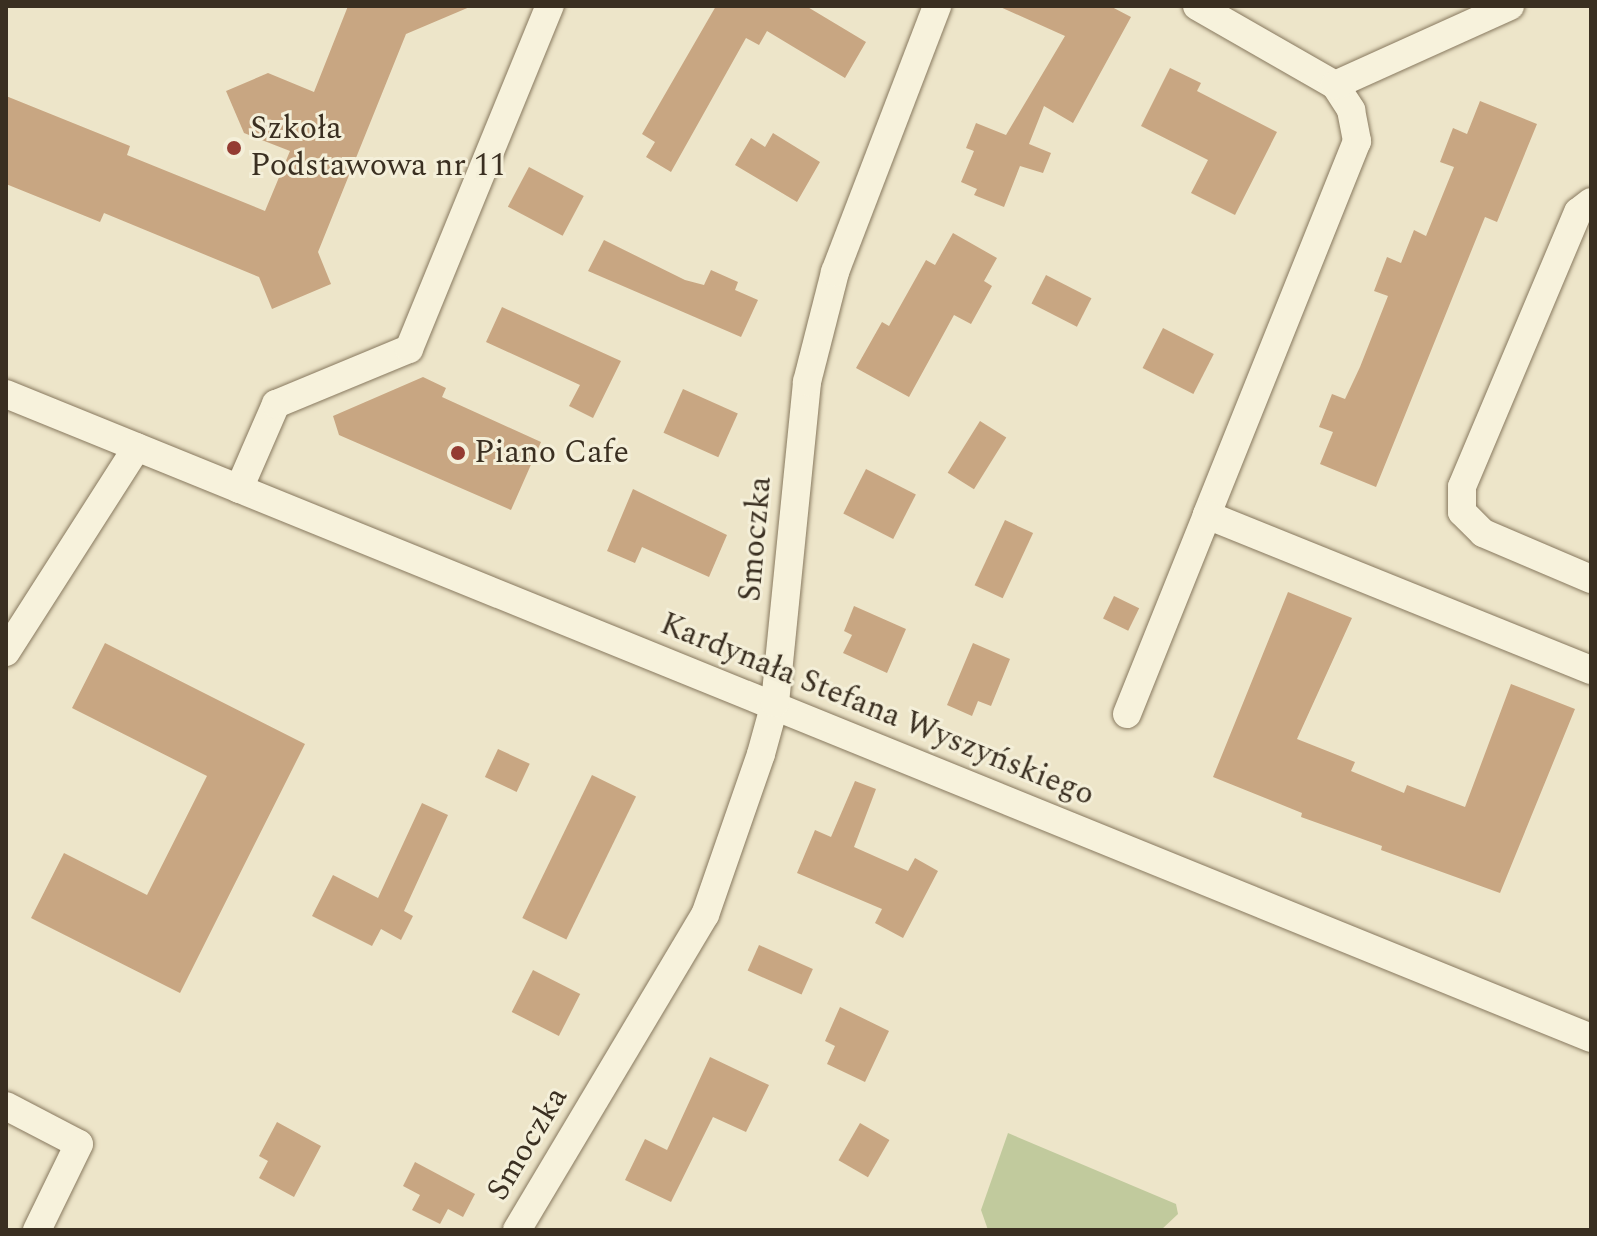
<!DOCTYPE html>
<html>
<head>
<meta charset="utf-8">
<style>
	body { margin:0 }
	#map { position:relative; width:1597px; height:1236px; overflow:hidden; background:#ede5c9; font-family:Spectral,serif }
	div>[style] { position:absolute }
	[style*='--x'] { left:calc(var(--x)*1px); top:calc(var(--y)*1px); width:calc(var(--w)*1px); rotate:calc(var(--a)*1deg) }
	.green>* { inset:0; background:#c1ca9d }
	.building>* { inset:0; background:#c8a682; transform-origin:0 0 }
	.roads { filter:drop-shadow(0 0 2px #88795f) drop-shadow(0 0 2px #88795f) }
	.street>* { height:28px; margin:-14px; padding:0 14px; transform-origin:14px; border-radius:14px; background:#f7f2dc }
	.dots>* { width:22px; height:22px; translate:-50% -50%; box-sizing:border-box; border:4px solid #f4efd9; border-radius:50% }
	span { translate:-50% -50%; white-space:nowrap; text-align:center; line-height:1.15; -webkit-text-stroke:6px #f4efd9; paint-order:stroke }
	.poi-label { font-size:32px; color:#3a2f21 }
	.left { translate:0 -50%; text-align:left }
	.street-label { font-size:32px; color:#3a2f21 }
	.frame { position:absolute; inset:0; border:8px solid #3a2f21; pointer-events:none }
</style>
</head>
<body>
<div id="map">
	<div class="green">
		<i style="clip-path:polygon(1008px 1133px,1176px 1204px,1178px 1214px,1161px 1230px,988px 1230px,981px 1210px)"></i>
	</div>
	<div class="building">
		<i style="clip-path:polygon(348px 6px,472px 6px,406px 34px,318px 252px,331px 284px,272px 309px,259px 277px,104px 213px,100px 222px,6px 184px,6px 96px,130px 146px,127px 155px,265px 211px,290px 151px,244px 133px,226px 91px,268px 73px,314px 92px)"></i>
		<i style="clip-path:polygon(716px 6px,806px 6px,866px 42px,845px 78px,767px 31px,759px 45px,746px 38px,671px 172px,646px 157px,655px 142px,642px 134px)"></i>
		<i style="clip-path:polygon(998px 6px,1110px 6px,1131px 17px,1073px 123px,1044px 106px,1029px 144px,1051px 153px,1043px 173px,1020px 166px,1004px 207px,974px 195px,977px 189px,961px 182px,974px 151px,966px 148px,976px 123px,1006px 135px,1065px 36px)"></i>
		<i style="clip-path:polygon(1170px 68px,1201px 83px,1197px 91px,1277px 132px,1235px 215px,1191px 193px,1208px 160px,1141px 126px)"></i>
		<i style="clip-path:polygon(1480px 101px,1537px 124px,1497px 222px,1485px 217px,1376px 487px,1320px 464px,1333px 432px,1319px 427px,1332px 394px,1345px 399px,1360px 367px,1388px 296px,1374px 291px,1387px 257px,1401px 263px,1414px 230px,1426px 236px,1454px 167px,1440px 162px,1453px 128px,1467px 134px)"></i>
		<i style="clip-path:polygon(773px 133px,820px 162px,797px 202px,735px 165px,751px 138px,765px 147px)"></i>
		<i style="left:529px;top:167px;width:62px;height:45px;rotate:28deg"></i>
		<i style="clip-path:polygon(953px 233px,997px 258px,984px 281px,992px 286px,971px 324px,954px 315px,909px 397px,856px 368px,882px 322px,889px 326px,926px 260px,935px 265px)"></i>
		<i style="clip-path:polygon(604px 240px,685px 280px,704px 285px,711px 270px,738px 282px,735px 290px,758px 300px,741px 337px,588px 271px)"></i>
		<i style="left:1046px;top:275px;width:51px;height:32px;rotate:27deg"></i>
		<i style="clip-path:polygon(502px 307px,621px 361px,593px 418px,569px 406px,580px 385px,486px 342px)"></i>
		<i style="left:1163px;top:328px;width:57px;height:45px;rotate:27deg"></i>
		<i style="clip-path:polygon(423px 377px,446px 388px,442px 397px,541px 442px,511px 510px,339px 435px,333px 416px)"></i>
		<i style="left:683px;top:389px;width:60px;height:48px;rotate:24deg"></i>
		<i style="left:980px;top:421px;width:31px;height:61px;rotate:32deg"></i>
		<i style="left:866px;top:469px;width:56px;height:50px;rotate:27deg"></i>
		<i style="clip-path:polygon(633px 489px,727px 535px,709px 577px,642px 547px,635px 563px,607px 551px)"></i>
		<i style="left:1005px;top:520px;width:31px;height:72px;rotate:25deg"></i>
		<i style="clip-path:polygon(1288px 592px,1352px 618px,1297px 739px,1355px 762px,1351px 771px,1404px 793px,1407px 785px,1465px 807px,1511px 684px,1575px 709px,1500px 893px,1381px 850px,1382px 846px,1301px 817px,1302px 813px,1213px 777px)"></i>
		<i style="left:1114px;top:596px;width:28px;height:25px;rotate:26deg"></i>
		<i style="clip-path:polygon(854px 606px,906px 629px,887px 673px,843px 653px,852px 635px,844px 631px)"></i>
		<i style="clip-path:polygon(105px 643px,305px 744px,180px 993px,31px 918px,64px 853px,147px 895px,207px 776px,72px 708px)"></i>
		<i style="clip-path:polygon(973px 643px,1010px 659px,991px 706px,978px 701px,972px 716px,947px 705px)"></i>
		<i style="left:498px;top:749px;width:35px;height:31px;rotate:25deg"></i>
		<i style="left:592px;top:775px;width:49px;height:159px;rotate:26deg"></i>
		<i style="clip-path:polygon(855px 781px,876px 789px,854px 847px,908px 871px,915px 858px,938px 871px,903px 938px,875px 923px,882px 909px,797px 873px,815px 830px,831px 837px)"></i>
		<i style="clip-path:polygon(422px 803px,448px 815px,404px 911px,413px 916px,401px 940px,381px 929px,372px 946px,312px 916px,333px 875px,378px 898px)"></i>
		<i style="left:759px;top:945px;width:59px;height:28px;rotate:24deg"></i>
		<i style="left:533px;top:970px;width:53px;height:47px;rotate:27deg"></i>
		<i style="clip-path:polygon(840px 1007px,889px 1031px,865px 1082px,827px 1064px,835px 1046px,825px 1041px)"></i>
		<i style="clip-path:polygon(710px 1057px,769px 1085px,746px 1132px,713px 1117px,671px 1202px,625px 1180px,645px 1139px,667px 1150px)"></i>
		<i style="clip-path:polygon(277px 1122px,321px 1146px,294px 1197px,259px 1178px,268px 1161px,259px 1156px)"></i>
		<i style="left:860px;top:1123px;width:34px;height:43px;rotate:30deg"></i>
		<i style="clip-path:polygon(415px 1162px,475px 1194px,463px 1217px,448px 1209px,440px 1224px,412px 1210px,420px 1195px,403px 1186px)"></i>
	</div>
	<div class="roads">
		<div class="street">
			<i style="--x:1197;--y:6;--w:159;--a:29.8"></i>
			<i style="--x:1335;--y:85;--w:30;--a:57"></i>
			<i style="--x:1351;--y:110;--w:32;--a:79"></i>
			<i style="--x:1357;--y:141;--w:403;--a:111.9"></i>
			<i style="--x:1207;--y:515;--w:414;--a:22"></i>
			<i style="--x:1335;--y:85;--w:192;--a:-24.3"></i>
			<i style="--x:1591;--y:202;--w:16;--a:142"></i>
			<i style="--x:1578;--y:212;--w:298;--a:112.9"></i>
			<i style="--x:1462;--y:487;--w:25;--a:90"></i>
			<i style="--x:1462;--y:512;--w:30;--a:45"></i>
			<i style="--x:1483;--y:533;--w:117;--a:23.1"></i>
			<i style="--x:6;--y:394;--w:1711;--a:22.11"></i>
			<i style="--x:239;--y:489;--w:93;--a:-66.5"></i>
			<i style="--x:276;--y:404;--w:144;--a:-22.5"></i>
			<i style="--x:409;--y:349;--w:371;--a:-67.7"></i>
			<i style="--x:6;--y:652;--w:243;--a:-57.4"></i>
			<i style="--x:1127;--y:714;--w:214;--a:-68.1"></i>
			<i style="--x:6;--y:1106;--w:82;--a:27.5"></i>
			<i style="--x:79;--y:1144;--w:96;--a:116"></i>
			<i style="--x:517;--y:1230;--w:367;--a:-59.2"></i>
			<i style="--x:705;--y:915;--w:170;--a:-70.8"></i>
			<i style="--x:761;--y:754;--w:53;--a:-74.6"></i>
			<i style="--x:775;--y:703;--w:323;--a:-84.3"></i>
			<i style="--x:807;--y:382;--w:114;--a:-75.7"></i>
			<i style="--x:835;--y:272;--w:285;--a:-69"></i>
		</div>
	</div>
	<div class="dots">
		<i style="left:234px;top:148px;background:#943b32"></i>
		<i style="left:458px;top:453px;background:#943b32"></i>
	</div>
	<div class="poi-label">
		<span class="left" style="left:250px;top:148px">Szkoła<br>Podstawowa nr 11</span>
		<span class="left" style="left:474px;top:453px">Piano Cafe</span>
	</div>
	<div class="street-label">
		<span style="left:756px;top:539px;rotate:-85deg">Smoczka</span>
		<span style="left:877px;top:710px;rotate:22deg">Kardynała Stefana Wyszyńskiego</span>
		<span style="left:528px;top:1144px;rotate:-59deg">Smoczka</span>
	</div>
	<div class="frame"></div>
</div>
</body>
</html>
